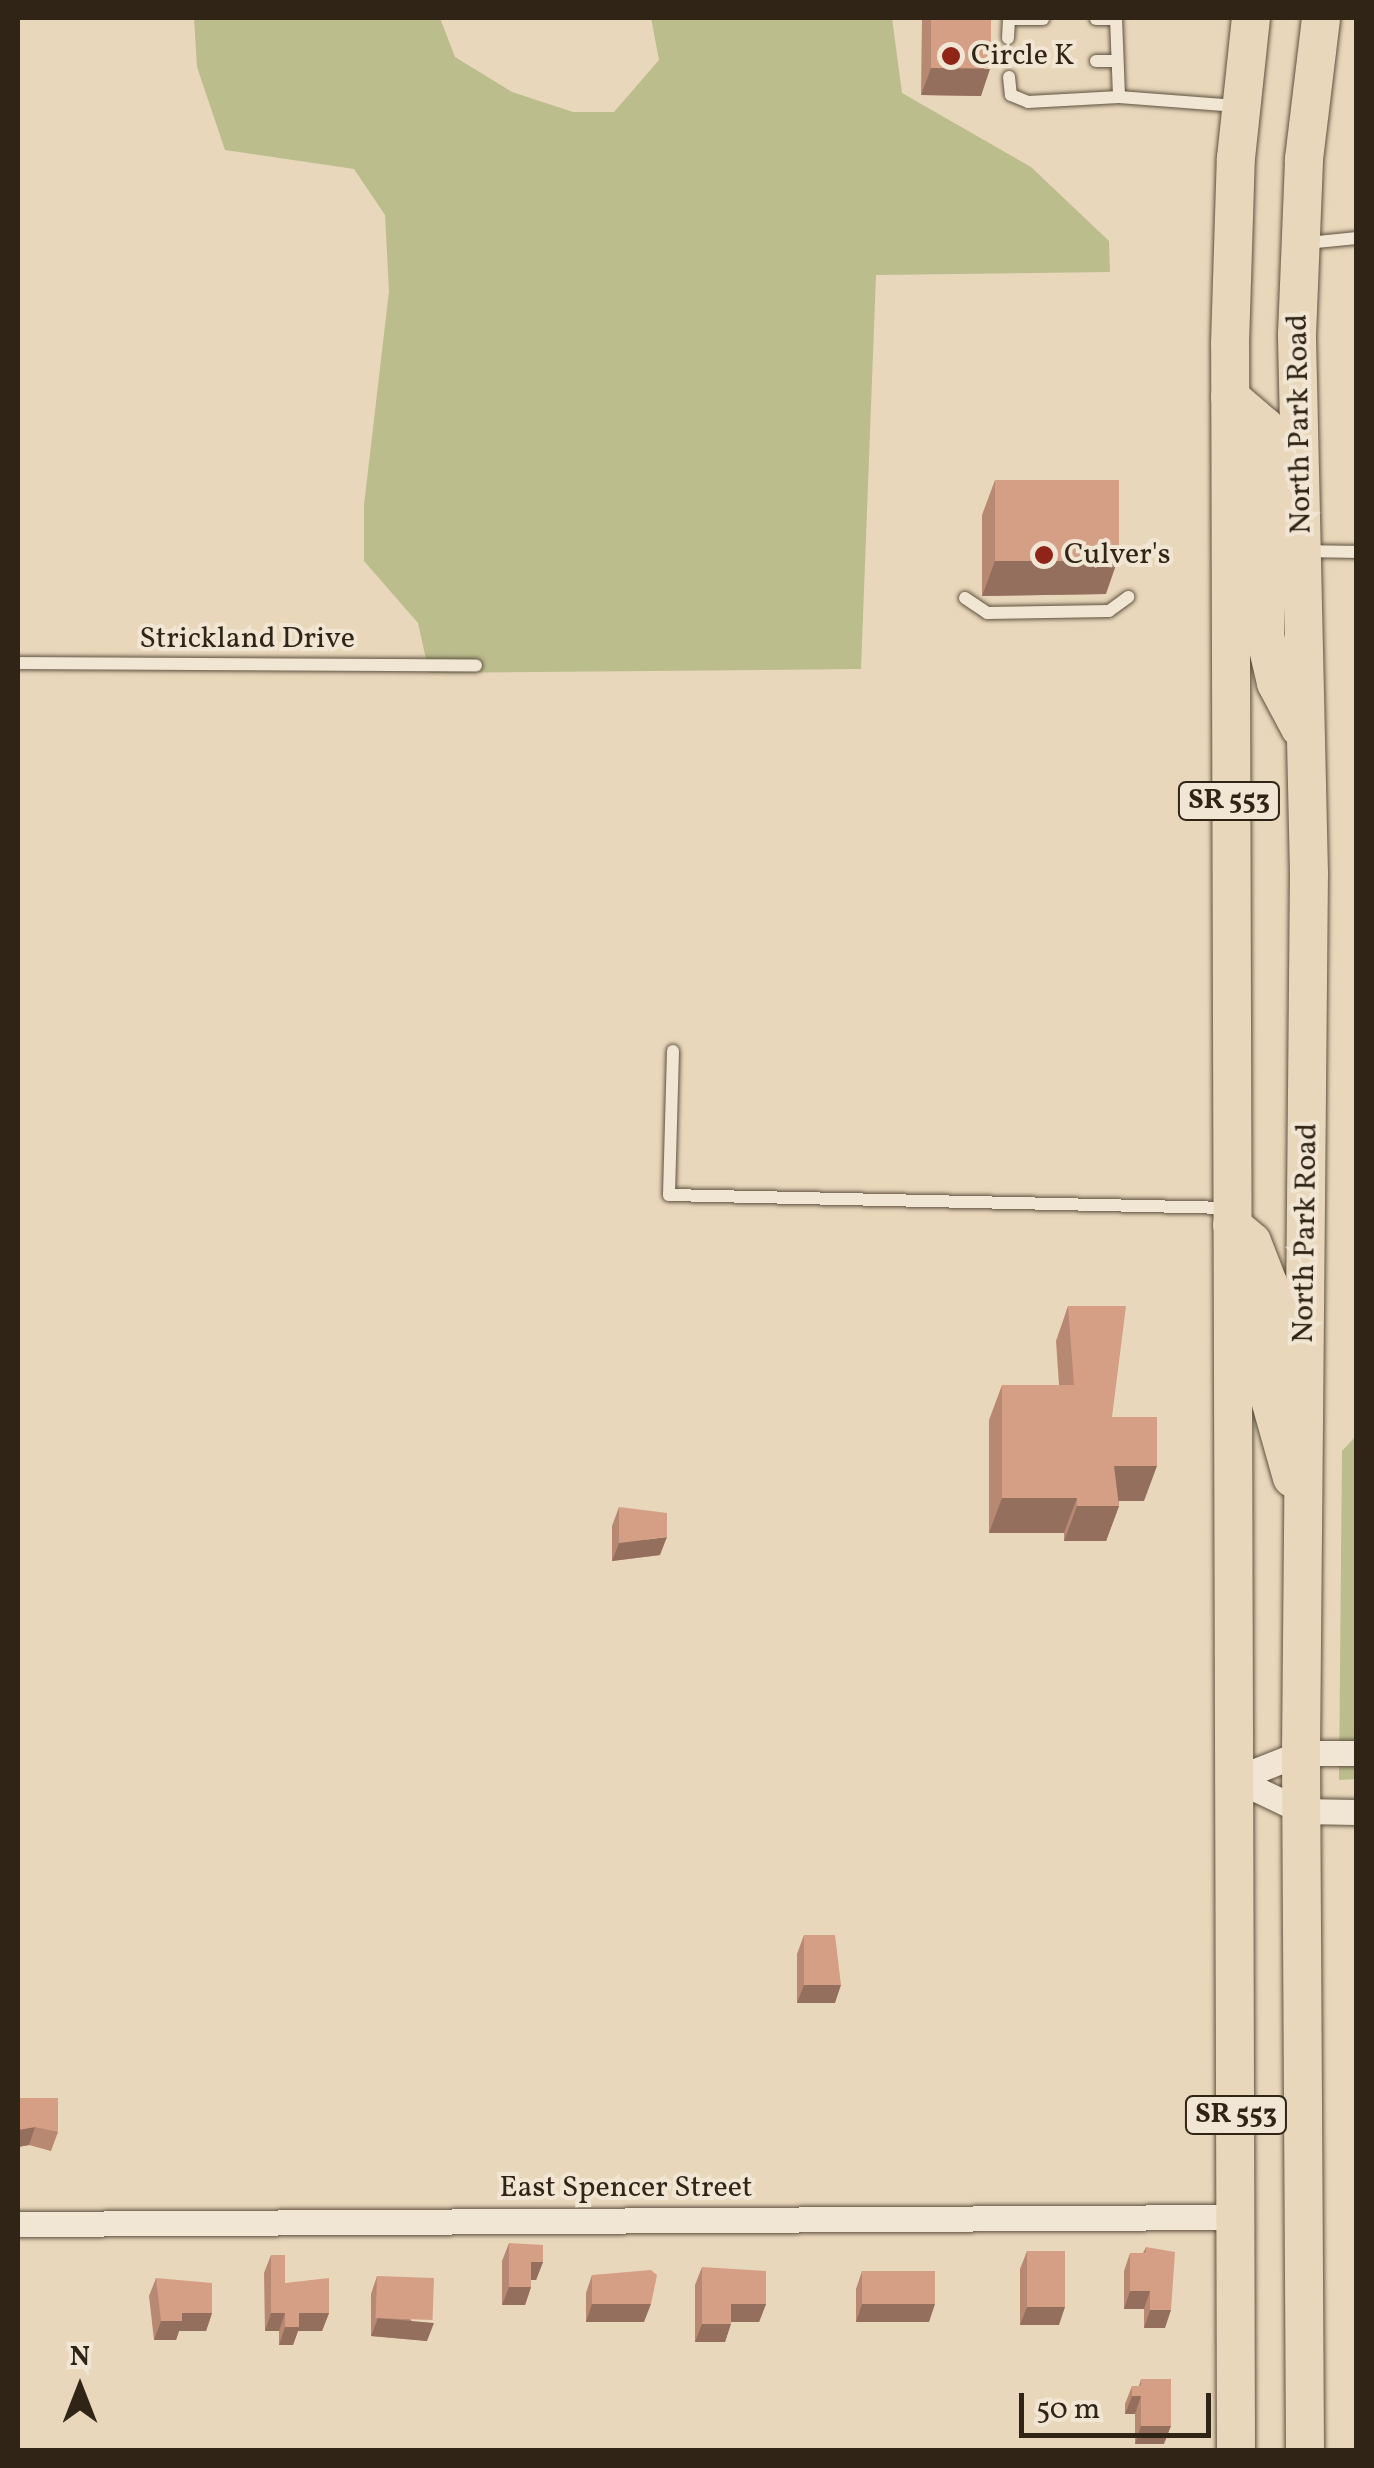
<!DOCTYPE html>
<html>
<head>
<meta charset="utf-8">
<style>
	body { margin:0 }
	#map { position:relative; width:1374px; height:2468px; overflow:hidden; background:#e9d7bb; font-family:Vollkorn,serif }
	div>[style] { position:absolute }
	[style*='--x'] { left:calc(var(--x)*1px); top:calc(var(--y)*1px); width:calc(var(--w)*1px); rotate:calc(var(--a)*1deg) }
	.green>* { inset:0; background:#bbbd8d }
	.roads { filter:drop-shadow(0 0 2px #5e513f) drop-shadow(0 0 2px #5e513f) }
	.lane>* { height:12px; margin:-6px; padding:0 6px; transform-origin:6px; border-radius:6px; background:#f1e5d3 }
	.street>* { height:25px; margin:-12.5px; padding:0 12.5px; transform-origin:12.5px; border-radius:12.5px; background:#f1e5d3 }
	.primary>* { height:38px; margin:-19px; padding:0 19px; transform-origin:19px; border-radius:19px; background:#e9d7bb }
	.wall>* { inset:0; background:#b78973 }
	.shaded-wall>* { inset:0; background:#956f5e }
	.building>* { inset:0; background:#d59f86; transform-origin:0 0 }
	.dots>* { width:28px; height:28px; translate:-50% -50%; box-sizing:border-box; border:5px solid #f1e5d3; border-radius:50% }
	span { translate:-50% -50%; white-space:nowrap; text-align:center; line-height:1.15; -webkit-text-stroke:8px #f1e5d3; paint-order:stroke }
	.shield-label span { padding:2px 8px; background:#f1e5d3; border:2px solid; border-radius:8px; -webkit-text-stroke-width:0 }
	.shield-label { font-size:28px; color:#302416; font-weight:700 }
	.poi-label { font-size:30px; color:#302416 }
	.left { translate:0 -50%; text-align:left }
	.street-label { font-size:30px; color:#302416 }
	.frame { position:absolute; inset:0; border:20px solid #302416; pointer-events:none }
	.north { position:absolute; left:30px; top:2338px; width:100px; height:100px; -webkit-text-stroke:8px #f1e5d3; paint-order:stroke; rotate:0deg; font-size:28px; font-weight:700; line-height:40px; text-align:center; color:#302416 }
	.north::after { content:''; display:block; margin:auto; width:35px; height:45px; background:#302416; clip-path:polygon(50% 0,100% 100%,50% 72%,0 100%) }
	.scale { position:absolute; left:1019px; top:2393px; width:192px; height:45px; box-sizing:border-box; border:5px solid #302416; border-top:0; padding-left:12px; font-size:30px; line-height:35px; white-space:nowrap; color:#302416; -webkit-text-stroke:8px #f1e5d3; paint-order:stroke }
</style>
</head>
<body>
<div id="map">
	<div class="green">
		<i style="clip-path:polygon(194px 18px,440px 18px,455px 57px,512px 92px,573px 112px,614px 112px,659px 60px,651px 18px,892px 18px,902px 93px,1031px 167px,1109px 241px,1110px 272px,876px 275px,861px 669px,429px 673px,418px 623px,364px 561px,364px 505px,389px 291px,385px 215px,354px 169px,225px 150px,197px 67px)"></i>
		<i style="clip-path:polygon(1356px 1436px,1356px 1779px,1339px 1780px,1342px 1451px)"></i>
	</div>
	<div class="roads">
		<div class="lane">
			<i style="--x:1116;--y:18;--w:79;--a:87.8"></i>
			<i style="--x:1119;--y:97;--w:118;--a:4.4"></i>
			<i style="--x:1009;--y:19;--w:34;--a:0"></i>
			<i style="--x:1096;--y:19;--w:20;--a:0"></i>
			<i style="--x:1008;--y:38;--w:20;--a:-87"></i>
			<i style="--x:1096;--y:61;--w:21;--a:0"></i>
			<i style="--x:1009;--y:77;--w:18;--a:84"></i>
			<i style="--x:1011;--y:95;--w:18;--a:22"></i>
			<i style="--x:1028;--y:102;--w:91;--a:-3.1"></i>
			<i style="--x:1307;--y:243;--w:49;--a:-5.8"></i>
			<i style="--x:1305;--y:551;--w:51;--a:1.1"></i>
			<i style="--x:965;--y:598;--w:27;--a:34"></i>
			<i style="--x:987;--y:613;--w:122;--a:-0.9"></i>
			<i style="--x:1109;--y:611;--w:24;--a:-36"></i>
			<i style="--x:18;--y:663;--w:458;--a:0.3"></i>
			<i style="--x:673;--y:1051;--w:144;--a:91.6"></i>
			<i style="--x:669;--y:1195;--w:561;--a:1.33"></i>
		</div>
		<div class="street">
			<i style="--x:1235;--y:1779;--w:74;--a:25.5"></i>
			<i style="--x:1302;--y:1811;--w:54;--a:1.1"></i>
			<i style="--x:1235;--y:1779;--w:71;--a:-21.5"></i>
			<i style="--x:1301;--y:1753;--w:55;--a:0"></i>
			<i style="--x:18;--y:2224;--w:1218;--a:-0.33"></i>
		</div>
		<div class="primary">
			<i style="--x:1230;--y:397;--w:46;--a:40.6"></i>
			<i style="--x:1265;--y:427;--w:209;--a:90"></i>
			<i style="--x:1265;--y:636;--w:48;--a:76.8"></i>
			<i style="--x:1276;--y:683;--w:51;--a:61.9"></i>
			<i style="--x:1232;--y:1225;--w:26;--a:40"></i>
			<i style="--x:1252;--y:1242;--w:44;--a:68.7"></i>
			<i style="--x:1268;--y:1283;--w:113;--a:89.5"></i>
			<i style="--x:1269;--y:1396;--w:85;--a:74.3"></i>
			<i style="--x:1236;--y:2450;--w:2106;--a:-90.16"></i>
			<i style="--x:1230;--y:344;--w:186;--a:-88.2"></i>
			<i style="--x:1236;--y:158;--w:141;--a:-83.9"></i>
			<i style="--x:1305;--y:2450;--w:697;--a:-90.33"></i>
			<i style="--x:1301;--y:1753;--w:879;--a:-89.48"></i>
			<i style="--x:1309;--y:874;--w:539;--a:-91.28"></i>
			<i style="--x:1297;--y:335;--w:176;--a:-87.7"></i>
			<i style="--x:1304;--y:159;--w:142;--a:-83.1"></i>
		</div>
	</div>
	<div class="wall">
		<i style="clip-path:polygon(922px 18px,991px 18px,981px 96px,921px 95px)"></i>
		<i style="clip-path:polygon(995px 480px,1106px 594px,982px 596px,982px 515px)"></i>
		<i style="clip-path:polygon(1068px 1306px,1144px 1501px,1119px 1501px,1119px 1506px,1106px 1541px,1064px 1541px,1064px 1533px,989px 1533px,989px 1420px,1002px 1385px,1059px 1385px,1056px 1341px)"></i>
		<i style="clip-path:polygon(619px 1507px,660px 1555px,612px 1561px,612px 1526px)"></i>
		<i style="clip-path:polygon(804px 1935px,835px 2003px,797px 2003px,797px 1954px)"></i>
		<i style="clip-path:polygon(18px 2098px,58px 2132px,51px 2151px,29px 2145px,18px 2147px)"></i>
		<i style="clip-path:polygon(509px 2243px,543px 2262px,536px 2280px,531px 2280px,531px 2287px,525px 2305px,502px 2305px,502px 2261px)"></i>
		<i style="clip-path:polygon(1146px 2247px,1165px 2328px,1144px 2328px,1144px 2309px,1124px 2309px,1124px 2271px,1130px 2253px,1143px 2253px)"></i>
		<i style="clip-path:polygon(1027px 2251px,1059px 2325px,1020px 2325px,1020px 2269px)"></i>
		<i style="clip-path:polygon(271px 2255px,285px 2283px,329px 2313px,322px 2331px,298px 2331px,293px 2345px,279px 2345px,279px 2331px,265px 2331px,264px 2273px)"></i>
		<i style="clip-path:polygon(702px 2267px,766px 2304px,759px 2322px,731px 2322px,725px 2342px,695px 2342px,695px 2285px)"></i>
		<i style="clip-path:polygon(862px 2271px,929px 2322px,856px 2322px,856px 2289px)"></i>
		<i style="clip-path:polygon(592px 2275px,644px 2322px,586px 2322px,586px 2293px)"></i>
		<i style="clip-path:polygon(377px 2276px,427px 2341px,371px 2336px,371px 2294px)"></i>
		<i style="clip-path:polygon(156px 2278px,212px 2313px,206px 2331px,179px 2331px,176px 2340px,154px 2340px,149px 2296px)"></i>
		<i style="clip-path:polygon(1141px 2379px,1164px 2444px,1135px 2444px,1135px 2414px,1125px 2414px,1125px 2404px,1132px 2386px,1139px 2386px)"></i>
	</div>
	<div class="shaded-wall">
		<i style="clip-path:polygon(931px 68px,990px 69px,981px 96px,921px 95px)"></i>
		<i style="clip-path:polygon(1118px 559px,1106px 594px,982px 596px,995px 561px)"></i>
		<i style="clip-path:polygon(1114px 1466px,1157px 1466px,1144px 1501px,1101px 1501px)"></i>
		<i style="clip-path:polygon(1002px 1498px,1077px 1498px,1064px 1533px,989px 1533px)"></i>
		<i style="clip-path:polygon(1077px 1506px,1119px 1506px,1106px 1541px,1064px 1541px)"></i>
		<i style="clip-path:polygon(667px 1537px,660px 1555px,612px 1561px,619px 1543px)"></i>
		<i style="clip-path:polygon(804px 1985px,841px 1985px,835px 2003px,797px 2003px)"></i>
		<i style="clip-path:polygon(35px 2127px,29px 2145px,18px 2147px,18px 2130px)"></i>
		<i style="clip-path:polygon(531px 2262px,543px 2262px,536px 2280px,525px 2280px)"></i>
		<i style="clip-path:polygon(509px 2287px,531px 2287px,525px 2305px,502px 2305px)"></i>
		<i style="clip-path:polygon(1130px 2291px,1150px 2291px,1144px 2309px,1124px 2309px)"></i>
		<i style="clip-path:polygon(592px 2304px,651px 2304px,644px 2322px,586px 2322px)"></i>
		<i style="clip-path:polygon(731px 2304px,766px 2304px,759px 2322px,725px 2322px)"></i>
		<i style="clip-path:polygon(862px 2304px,935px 2304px,929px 2322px,856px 2322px)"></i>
		<i style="clip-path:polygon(1027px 2307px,1065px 2307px,1059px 2325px,1020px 2325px)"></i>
		<i style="clip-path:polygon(1150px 2310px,1171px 2310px,1165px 2328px,1144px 2328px)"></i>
		<i style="clip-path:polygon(182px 2313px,212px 2313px,206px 2331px,179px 2331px,176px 2340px,154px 2340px,161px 2321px)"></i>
		<i style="clip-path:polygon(271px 2313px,285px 2313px,279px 2331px,265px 2331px)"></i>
		<i style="clip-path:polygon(299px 2313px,329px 2313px,322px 2331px,298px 2331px,293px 2345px,279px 2345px,285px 2327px)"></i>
		<i style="clip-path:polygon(378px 2318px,434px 2323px,427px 2341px,371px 2336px)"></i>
		<i style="clip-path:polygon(702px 2324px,731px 2324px,725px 2342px,695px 2342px)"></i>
		<i style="clip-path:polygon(1132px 2396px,1141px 2396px,1135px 2414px,1125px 2414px)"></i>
		<i style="clip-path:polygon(1141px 2426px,1171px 2426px,1164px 2444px,1135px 2444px)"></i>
	</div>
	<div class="building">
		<i style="left:931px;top:18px;width:60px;height:50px"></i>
		<i style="left:995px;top:480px;width:124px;height:81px"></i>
		<i style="clip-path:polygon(1068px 1306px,1126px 1306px,1112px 1417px,1157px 1417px,1157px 1466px,1114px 1466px,1119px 1506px,1077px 1506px,1077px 1498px,1002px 1498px,1002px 1385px,1074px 1385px)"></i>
		<i style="clip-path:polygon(619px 1507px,667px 1513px,667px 1537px,619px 1543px)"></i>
		<i style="clip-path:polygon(804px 1935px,835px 1935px,841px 1985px,804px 1985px)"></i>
		<i style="left:18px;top:2053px;width:2px;height:15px"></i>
		<i style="clip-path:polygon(18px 2098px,58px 2098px,58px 2132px,35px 2127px,18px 2130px)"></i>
		<i style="clip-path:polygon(509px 2243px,543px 2245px,543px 2262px,531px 2262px,531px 2287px,509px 2287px)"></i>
		<i style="clip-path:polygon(1146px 2247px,1175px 2252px,1171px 2310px,1150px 2310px,1150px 2291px,1130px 2291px,1130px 2253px,1146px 2253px)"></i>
		<i style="left:1027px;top:2251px;width:38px;height:56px"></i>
		<i style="clip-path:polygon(271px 2255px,285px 2255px,285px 2283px,329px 2278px,329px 2313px,299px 2313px,299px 2327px,285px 2327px,285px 2313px,271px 2313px)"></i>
		<i style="clip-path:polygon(702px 2267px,766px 2271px,766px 2304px,731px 2304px,731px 2324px,702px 2324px)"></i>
		<i style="clip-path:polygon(651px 2270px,657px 2275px,651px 2304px,592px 2304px,592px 2275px)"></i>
		<i style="left:862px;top:2271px;width:73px;height:33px"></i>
		<i style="left:377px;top:2276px;width:57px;height:42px;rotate:2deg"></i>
		<i style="clip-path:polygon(156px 2278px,212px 2283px,212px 2313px,182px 2313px,182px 2321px,161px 2321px)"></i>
		<i style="clip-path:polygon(1141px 2379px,1171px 2379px,1171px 2426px,1141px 2426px,1141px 2396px,1132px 2396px,1132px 2386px,1141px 2386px)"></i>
	</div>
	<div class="dots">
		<i style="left:951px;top:56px;background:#8f2418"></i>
		<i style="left:1044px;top:555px;background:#8f2418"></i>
	</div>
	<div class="shield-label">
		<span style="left:1229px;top:801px">SR 553</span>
		<span style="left:1236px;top:2115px">SR 553</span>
	</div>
	<div class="poi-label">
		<span class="left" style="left:971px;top:56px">Circle K</span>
		<span class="left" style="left:1064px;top:555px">Culver's</span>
	</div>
	<div class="street-label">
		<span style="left:1300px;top:424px;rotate:-91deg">North Park Road</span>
		<span style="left:247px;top:639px">Strickland Drive</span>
		<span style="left:1306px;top:1233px;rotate:-89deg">North Park Road</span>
		<span style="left:626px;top:2188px">East Spencer Street</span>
	</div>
	<div class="frame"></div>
	<div class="north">N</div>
	<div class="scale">50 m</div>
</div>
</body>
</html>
